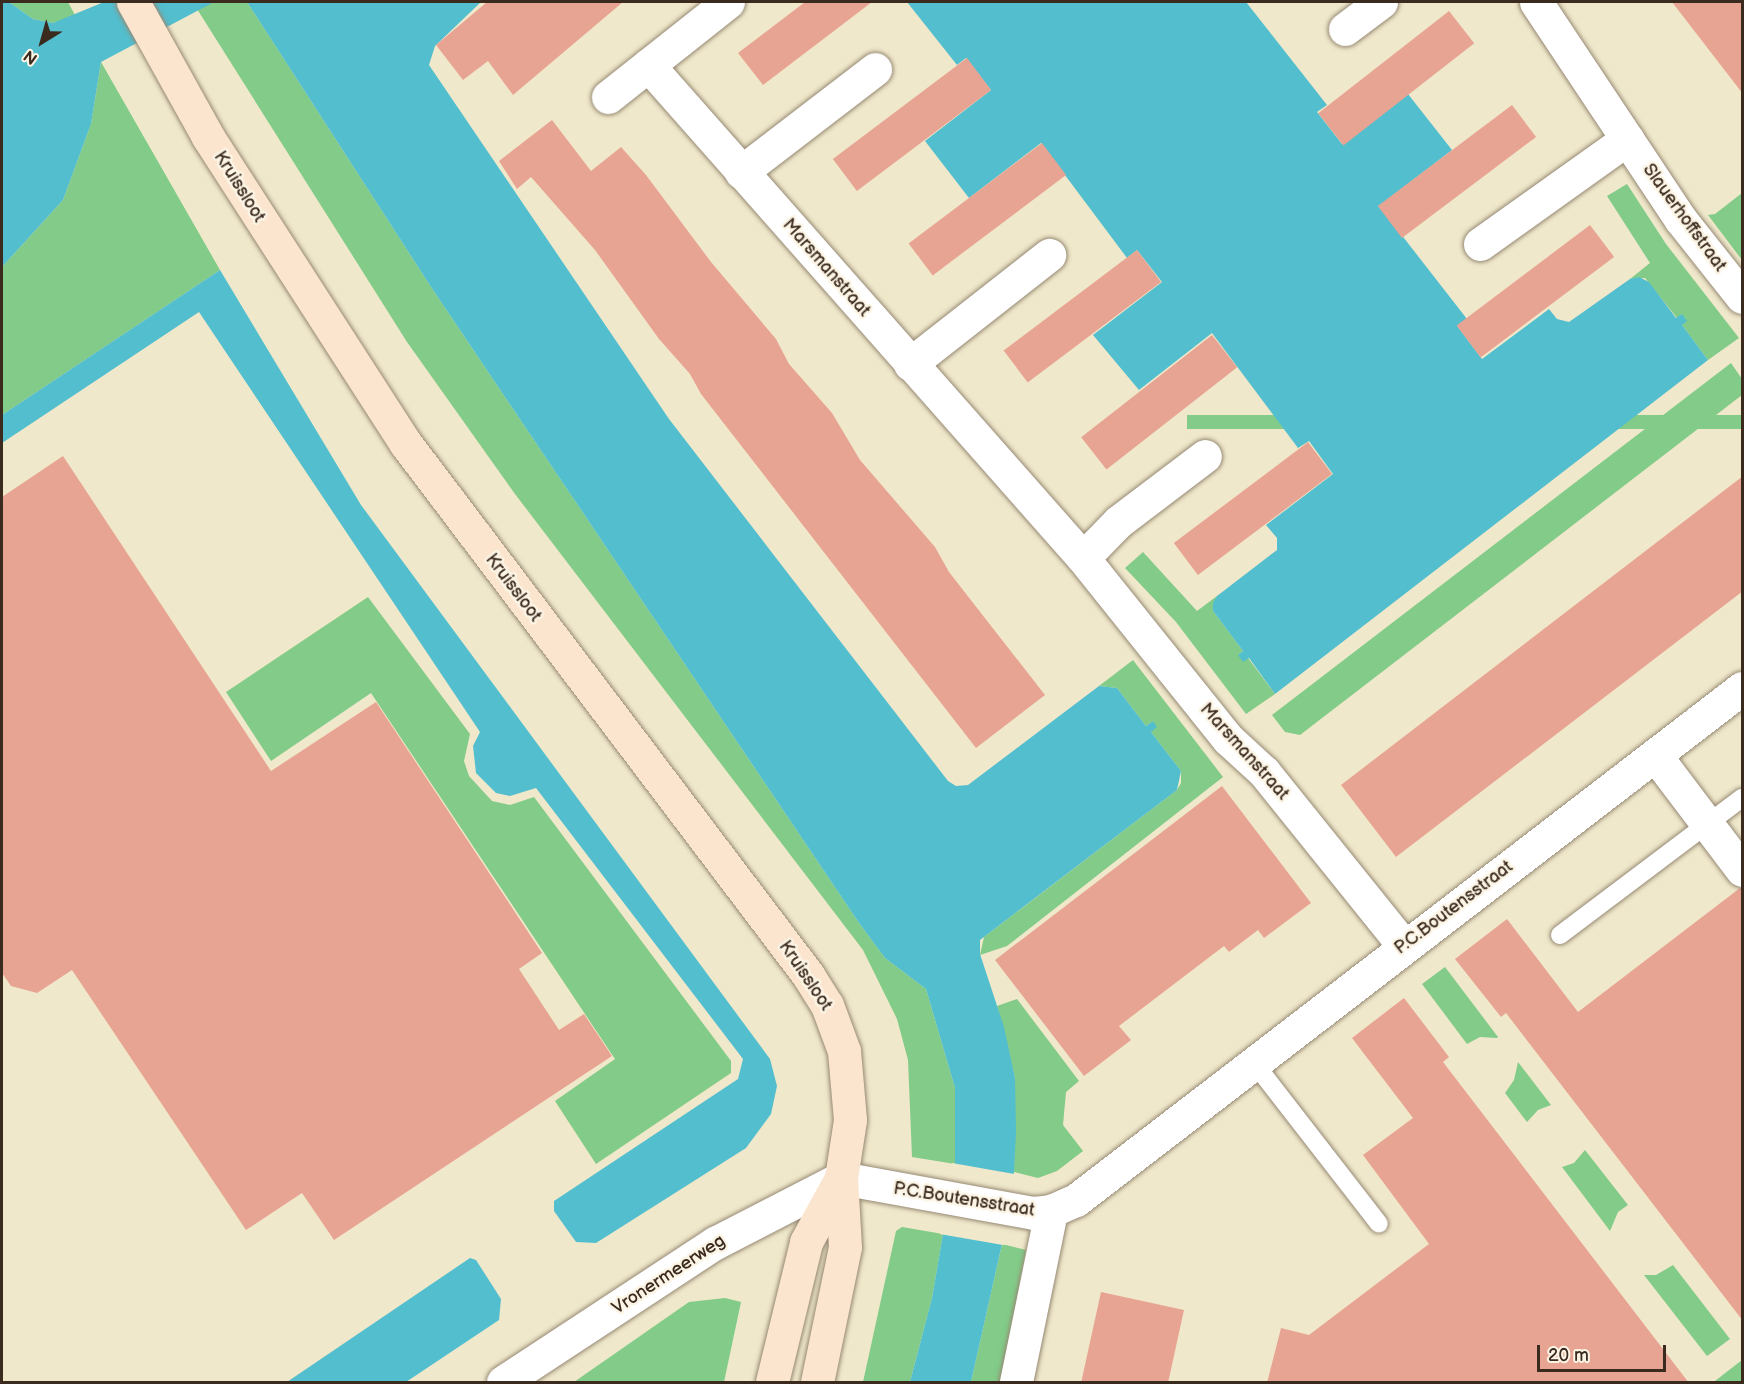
<!DOCTYPE html>
<html>
<head>
<meta charset="utf-8">
<style>
	body { margin:0 }
	#map { position:relative; width:1744px; height:1384px; overflow:hidden; background:#f0e8cb; font-family:"Balsamiq Sans",sans-serif }
	div>[style] { position:absolute }
	[style*='--x'] { left:calc(var(--x)*1px); top:calc(var(--y)*1px); width:calc(var(--w)*1px); rotate:calc(var(--a)*1deg) }
	.green>* { inset:0; background:#82cb88; transform-origin:0 0 }
	.water>* { inset:0; background:#53bece }
	.pier>* { inset:0; background:#f0e8cb; transform-origin:0 0 }
	.building>* { inset:0; background:#e8a493; transform-origin:0 0 }
	.roads { filter:drop-shadow(0 0 2px #968974) drop-shadow(0 0 2px #968974) }
	.lane>* { height:18px; margin:-9px; padding:0 9px; transform-origin:9px; border-radius:9px; background:#fff }
	.street>* { height:33px; margin:-16.5px; padding:0 16.5px; transform-origin:16.5px; border-radius:16.5px; background:#fff }
	.secondary>* { height:33px; margin:-16.5px; padding:0 16.5px; transform-origin:16.5px; border-radius:16.5px; background:#fbe5cf }
	span { translate:-50% -50%; white-space:nowrap; text-align:center; line-height:1.15; -webkit-text-stroke:5px #fcf5e5; paint-order:stroke }
	.street-label { font-size:18px; color:#3b2a1e }
	.frame { position:absolute; inset:0; border:3px solid #3b2a1e; pointer-events:none }
	.north { position:absolute; left:12px; top:12px; width:60px; height:60px; -webkit-text-stroke:4px #fcf5e5; paint-order:stroke; rotate:217deg; font-size:16px; font-weight:700; line-height:24px; text-align:center; color:#3b2a1e }
	.north::after { content:''; display:block; margin:auto; width:21px; height:27px; background:#3b2a1e; clip-path:polygon(50% 0,100% 100%,50% 72%,0 100%) }
	.scale { position:absolute; left:1537px; top:1345px; width:129px; height:27px; box-sizing:border-box; border:3px solid #3b2a1e; border-top:0; padding-left:8px; font-size:18px; line-height:21px; white-space:nowrap; color:#3b2a1e; -webkit-text-stroke:4px #fcf5e5; paint-order:stroke }
</style>
</head>
<body>
<div id="map">
	<div class="green">
		<i style="clip-path:polygon(9px 2px,68px 2px,76px 17px,53px 23px,33px 19px)"></i>
		<i style="clip-path:polygon(214px 2px,247px 2px,431px 287px,859px 923px,885px 958px,926px 989px,955px 1088px,955px 1164px,912px 1157px,908px 1060px,897px 1019px,863px 950px,515px 494px,407px 342px,197px 9px)"></i>
		<i style="clip-path:polygon(101px 62px,220px 270px,2px 415px,2px 267px,63px 200px,91px 124px)"></i>
		<i style="clip-path:polygon(1627px 184px,1666px 244px,1739px 338px,1708px 360px,1682px 325px,1682px 314px,1677px 318px,1645px 278px,1630px 279px,1650px 263px,1607px 196px)"></i>
		<i style="clip-path:polygon(1742px 193px,1742px 260px,1708px 215px,1715px 214px)"></i>
		<i style="clip-path:polygon(1731px 363px,1742px 379px,1742px 395px,1300px 735px,1285px 732px,1272px 715px)"></i>
		<i style="left:1742px;top:415px;width:14px;height:555px;rotate:90deg"></i>
		<i style="clip-path:polygon(1143px 552px,1197px 611px,1217px 596px,1213px 611px,1243px 651px,1238px 655px,1248px 658px,1275px 694px,1246px 714px,1176px 622px,1125px 568px)"></i>
		<i style="clip-path:polygon(368px 597px,470px 734px,464px 761px,469px 776px,492px 801px,510px 805px,534px 797px,731px 1061px,731px 1073px,596px 1164px,555px 1101px,615px 1059px,371px 693px,271px 761px,226px 692px)"></i>
		<i style="clip-path:polygon(1133px 660px,1223px 777px,1007px 946px,980px 955px,984px 937px,1177px 790px,1181px 783px,1181px 771px,1151px 732px,1153px 721px,1146px 726px,1117px 688px,1099px 686px)"></i>
		<i style="clip-path:polygon(1445px 967px,1498px 1037px,1497px 1038px,1480px 1037px,1467px 1044px,1422px 984px)"></i>
		<i style="clip-path:polygon(1017px 999px,1079px 1081px,1066px 1092px,1063px 1125px,1083px 1151px,1057px 1171px,1038px 1178px,1014px 1172px,1015px 1078px,997px 1006px)"></i>
		<i style="clip-path:polygon(1518px 1062px,1551px 1105px,1538px 1110px,1527px 1122px,1505px 1093px,1514px 1080px)"></i>
		<i style="clip-path:polygon(1585px 1150px,1628px 1205px,1618px 1212px,1610px 1231px,1562px 1167px,1574px 1163px)"></i>
		<i style="clip-path:polygon(902px 1227px,943px 1234px,932px 1298px,910px 1382px,863px 1382px,896px 1231px)"></i>
		<i style="clip-path:polygon(1002px 1244px,1026px 1250px,1001px 1382px,971px 1382px)"></i>
		<i style="clip-path:polygon(1673px 1265px,1730px 1339px,1707px 1356px,1644px 1275px,1656px 1275px)"></i>
		<i style="clip-path:polygon(725px 1298px,741px 1302px,724px 1382px,574px 1382px,689px 1302px)"></i>
		<i style="clip-path:polygon(1742px 1360px,1742px 1382px,1713px 1382px,1715px 1381px)"></i>
	</div>
	<div class="water">
		<i style="clip-path:polygon(2px 2px,9px 2px,33px 19px,53px 23px,104px 2px,214px 2px,101px 62px,91px 124px,63px 200px,2px 267px)"></i>
		<i style="clip-path:polygon(247px 2px,481px 2px,435px 46px,429px 65px,669px 419px,948px 781px,956px 786px,968px 785px,1099px 686px,1117px 688px,1146px 726px,1153px 721px,1157px 727px,1151px 732px,1181px 771px,1177px 790px,980px 940px,980px 954px,1004px 1027px,1015px 1078px,1016px 1132px,1014px 1172px,1002px 1244px,971px 1382px,910px 1382px,932px 1298px,955px 1164px,955px 1088px,926px 989px,885px 958px,859px 923px,431px 287px)"></i>
		<i style="clip-path:polygon(907px 2px,1246px 2px,1327px 105px,1317px 112px,1342px 144px,1408px 94px,1452px 150px,1379px 206px,1467px 319px,1458px 327px,1482px 359px,1549px 309px,1557px 319px,1569px 322px,1630px 279px,1639px 277px,1649px 282px,1676px 318px,1682px 314px,1687px 321px,1682px 325px,1708px 360px,1275px 694px,1249px 658px,1243px 662px,1238px 655px,1243px 651px,1213px 611px,1213px 603px,1217px 596px,1277px 550px,1277px 538px,1266px 525px,1333px 474px,1309px 441px,1298px 448px,1212px 333px,1139px 390px,1093px 335px,1162px 282px,1137px 250px,1127px 258px,1041px 143px,969px 198px,925px 141px,991px 90px,966px 58px,957px 65px)"></i>
		<i style="clip-path:polygon(220px 270px,361px 505px,770px 1059px,777px 1086px,771px 1114px,746px 1148px,596px 1243px,576px 1242px,554px 1211px,554px 1201px,738px 1079px,743px 1059px,536px 788px,510px 796px,496px 793px,476px 773px,473px 746px,480px 732px,199px 312px,2px 443px,2px 415px)"></i>
		<i style="clip-path:polygon(470px 1258px,476px 1260px,501px 1299px,499px 1320px,406px 1382px,287px 1382px)"></i>
	</div>
	<div class="pier">
		<i style="left:952px;top:1163px;width:66px;height:72px;rotate:10deg"></i>
	</div>
	<div class="building">
		<i style="clip-path:polygon(487px 2px,623px 2px,513px 95px,488px 61px,463px 80px,436px 45px)"></i>
		<i style="clip-path:polygon(805px 2px,872px 2px,763px 85px,738px 53px)"></i>
		<i style="clip-path:polygon(1672px 2px,1743px 2px,1743px 94px)"></i>
		<i style="left:1449px;top:11px;width:41px;height:166px;rotate:52deg"></i>
		<i style="left:967px;top:58px;width:40px;height:168px;rotate:53deg"></i>
		<i style="left:1512px;top:105px;width:40px;height:168px;rotate:53deg"></i>
		<i style="clip-path:polygon(552px 120px,591px 171px,621px 147px,646px 175px,711px 262px,776px 339px,789px 364px,832px 413px,860px 460px,935px 547px,949px 572px,1045px 695px,976px 748px,701px 394px,690px 374px,659px 339px,595px 250px,531px 177px,517px 189px,499px 161px)"></i>
		<i style="left:1042px;top:143px;width:40px;height:167px;rotate:53deg"></i>
		<i style="left:1590px;top:225px;width:40px;height:167px;rotate:53deg"></i>
		<i style="left:1137px;top:250px;width:40px;height:167px;rotate:53deg"></i>
		<i style="left:1212px;top:335px;width:41px;height:166px;rotate:52deg"></i>
		<i style="left:1308px;top:442px;width:40px;height:168px;rotate:53deg"></i>
		<i style="clip-path:polygon(63px 456px,271px 771px,376px 702px,542px 953px,519px 969px,559px 1030px,584px 1014px,612px 1056px,334px 1240px,302px 1193px,246px 1230px,72px 970px,37px 993px,11px 986px,2px 973px,2px 497px)"></i>
		<i style="clip-path:polygon(1743px 476px,1743px 591px,1396px 857px,1341px 785px)"></i>
		<i style="clip-path:polygon(1222px 786px,1311px 903px,1264px 938px,1258px 930px,1229px 952px,1224px 946px,1119px 1026px,1131px 1040px,1084px 1076px,995px 960px)"></i>
		<i style="clip-path:polygon(1740px 888px,1743px 888px,1743px 1321px,1506px 1013px,1501px 1017px,1455px 959px,1507px 919px,1578px 1012px)"></i>
		<i style="clip-path:polygon(1404px 998px,1449px 1057px,1443px 1062px,1689px 1383px,1267px 1383px,1281px 1328px,1309px 1335px,1429px 1244px,1363px 1155px,1413px 1118px,1352px 1038px)"></i>
		<i style="clip-path:polygon(1101px 1292px,1184px 1310px,1168px 1383px,1081px 1383px)"></i>
	</div>
	<div class="roads">
		<div class="lane">
			<i style="--x:1560;--y:935;--w:228;--a:-37"></i>
			<i style="--x:1255;--y:1064;--w:202;--a:52.2"></i>
		</div>
		<div class="street">
			<i style="--x:1536;--y:2;--w:262;--a:56.4"></i>
			<i style="--x:1681;--y:220;--w:98;--a:51.6"></i>
			<i style="--x:1345;--y:29;--w:45;--a:-36.9"></i>
			<i style="--x:648;--y:65;--w:657;--a:48.58"></i>
			<i style="--x:1083;--y:558;--w:232;--a:51.3"></i>
			<i style="--x:1228;--y:739;--w:49;--a:42.5"></i>
			<i style="--x:1264;--y:772;--w:223;--a:51.2"></i>
			<i style="--x:608;--y:97;--w:153;--a:-38.4"></i>
			<i style="--x:741;--y:172;--w:169;--a:-37.5"></i>
			<i style="--x:1480;--y:244;--w:181;--a:-35.5"></i>
			<i style="--x:910;--y:364;--w:177;--a:-38.1"></i>
			<i style="--x:1083;--y:558;--w:50;--a:-45.8"></i>
			<i style="--x:1118;--y:522;--w:109;--a:-37.2"></i>
			<i style="--x:1655;--y:755;--w:144;--a:52.9"></i>
			<i style="--x:503;--y:1382;--w:254;--a:-33.3"></i>
			<i style="--x:715;--y:1243;--w:142;--a:-27.3"></i>
			<i style="--x:841;--y:1178;--w:195;--a:10.3"></i>
			<i style="--x:1033;--y:1213;--w:18;--a:-6"></i>
			<i style="--x:1051;--y:1211;--w:27;--a:-24"></i>
			<i style="--x:1076;--y:1200;--w:840;--a:-37.55"></i>
			<i style="--x:1016;--y:1382;--w:175;--a:-78.4"></i>
		</div>
		<div class="secondary">
			<i style="--x:133;--y:2;--w:154;--a:60.9"></i>
			<i style="--x:208;--y:137;--w:365;--a:57.2"></i>
			<i style="--x:406;--y:444;--w:666;--a:52.87"></i>
			<i style="--x:808;--y:975;--w:36;--a:58"></i>
			<i style="--x:827;--y:1005;--w:49;--a:69.7"></i>
			<i style="--x:844;--y:1051;--w:69;--a:85"></i>
			<i style="--x:850;--y:1120;--w:59;--a:98.8"></i>
			<i style="--x:841;--y:1178;--w:69;--a:86.7"></i>
			<i style="--x:845;--y:1247;--w:138;--a:101.7"></i>
			<i style="--x:772;--y:1382;--w:144;--a:-76.3"></i>
			<i style="--x:806;--y:1242;--w:73;--a:-61.3"></i>
		</div>
	</div>
	<div class="street-label">
		<span style="left:239px;top:187px;rotate:58deg">Kruissloot</span>
		<span style="left:1684px;top:218px;rotate:54deg">Slauerhoffstraat</span>
		<span style="left:826px;top:268px;rotate:49deg">Marsmanstraat</span>
		<span style="left:513px;top:588px;rotate:53deg">Kruissloot</span>
		<span style="left:1244px;top:752px;rotate:48deg">Marsmanstraat</span>
		<span style="left:1454px;top:908px;rotate:-37deg">P.C.Boutensstraat</span>
		<span style="left:805px;top:976px;rotate:56deg">Kruissloot</span>
		<span style="left:964px;top:1200px;rotate:9deg">P.C.Boutensstraat</span>
		<span style="left:669px;top:1275px;rotate:-33deg">Vronermeerweg</span>
	</div>
	<div class="frame"></div>
	<div class="north">N</div>
	<div class="scale">20 m</div>
</div>
</body>
</html>
